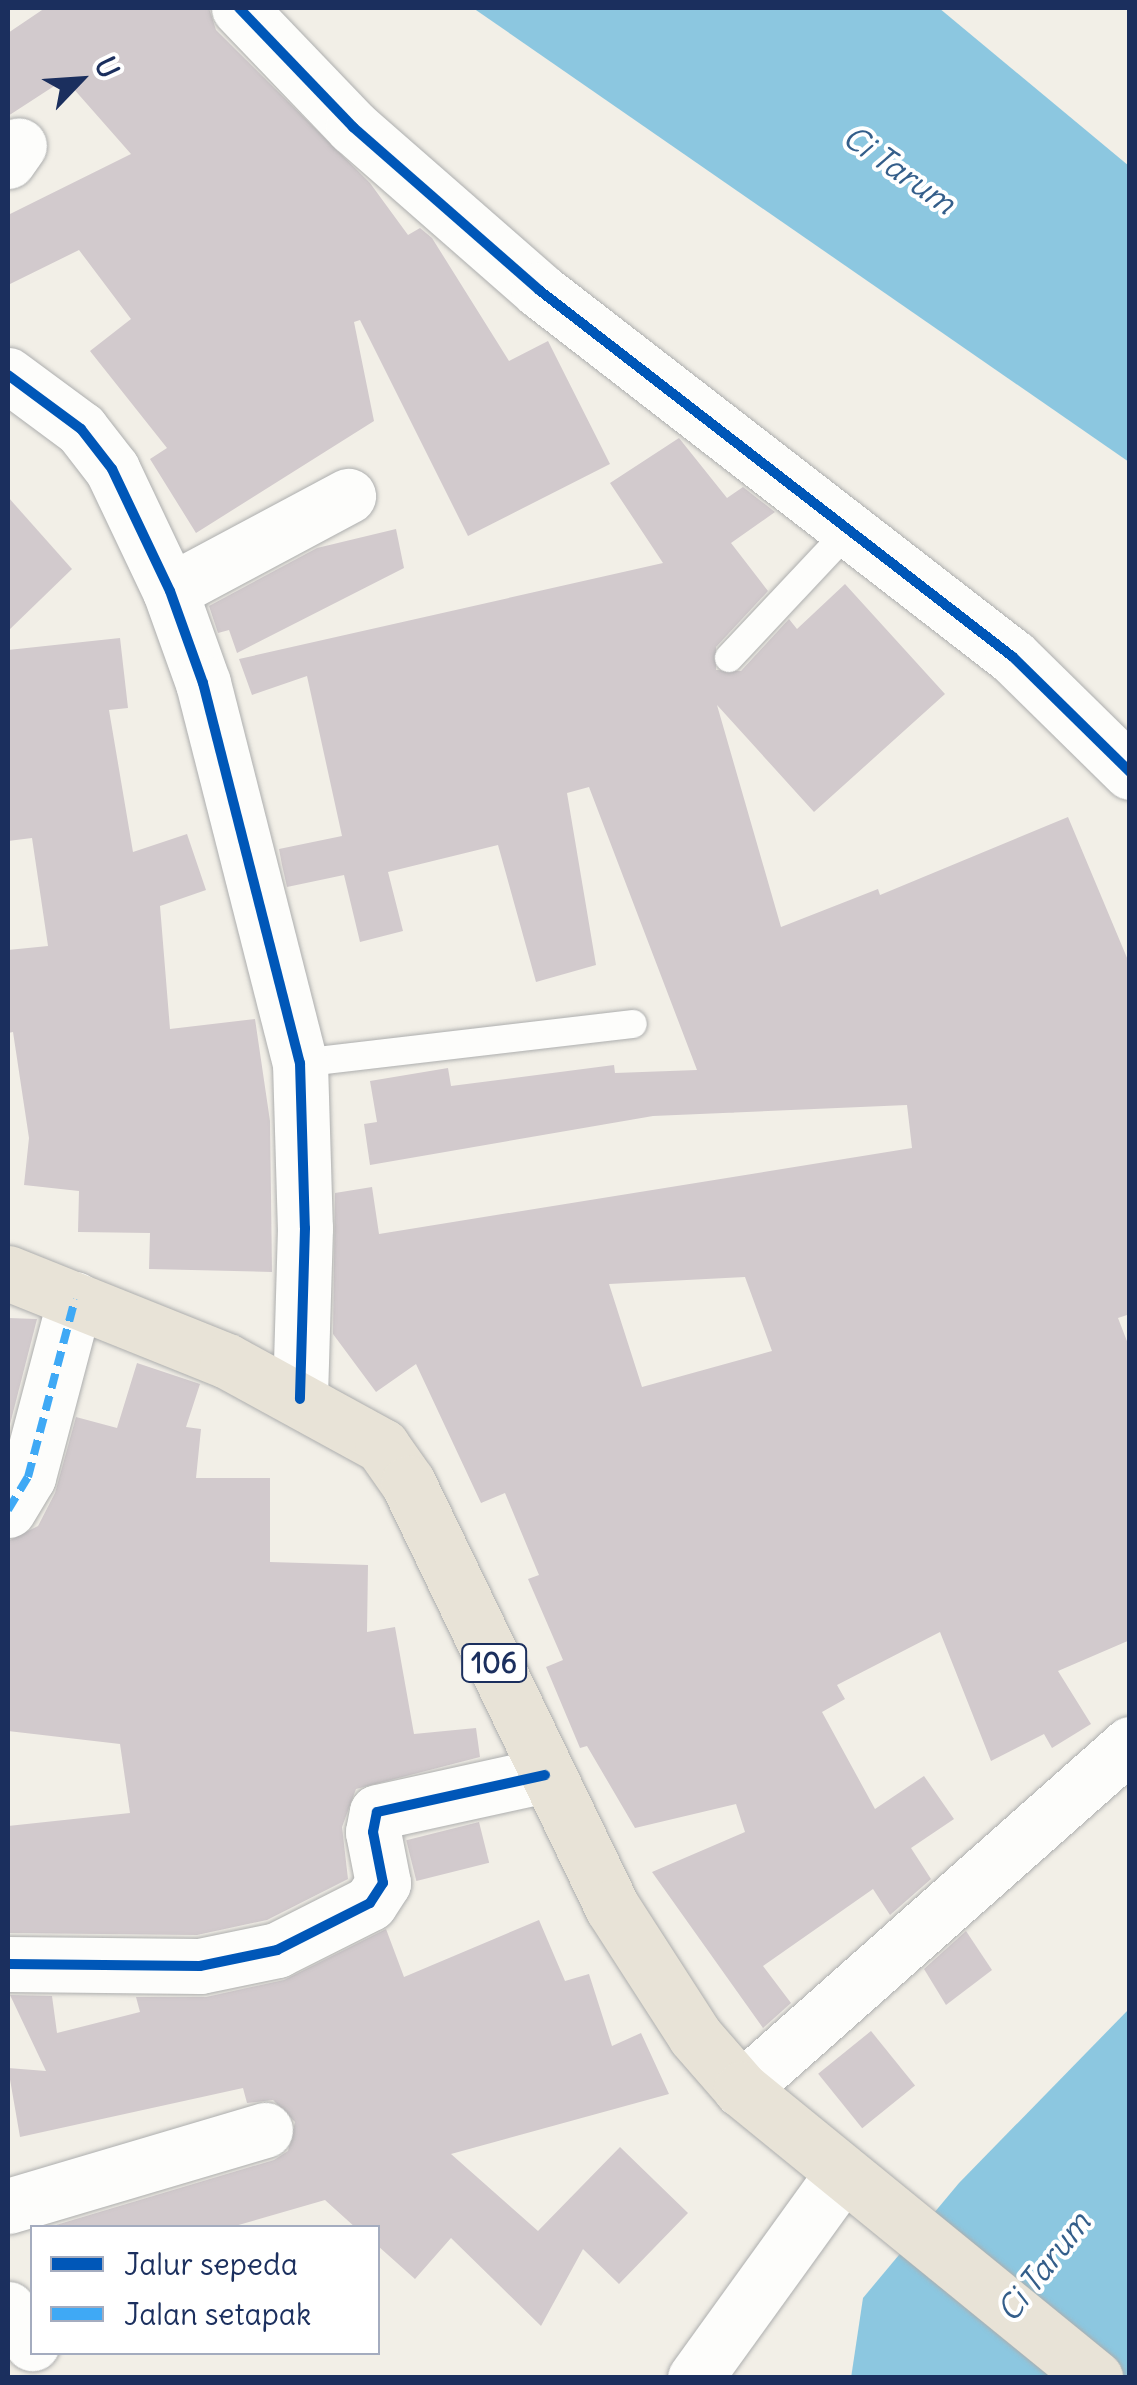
<!DOCTYPE html>
<html>
<head>
<meta charset="utf-8">
<style>
	body { margin:0 }
	#map { position:relative; width:1137px; height:2385px; overflow:hidden; background:#f2efe7; font-family:Delius,sans-serif }
	div>[style] { position:absolute }
	[style*='--x'] { left:calc(var(--x)*1px); top:calc(var(--y)*1px); width:calc(var(--w)*1px); rotate:calc(var(--a)*1deg) }
	.water>* { inset:0; background:#8cc7e0 }
	.building>* { inset:0; background:#d2cacd; transform-origin:0 0 }
	.roads { filter:drop-shadow(0 0 2px #adaeae) drop-shadow(0 0 2px #adaeae) }
	.lane>* { height:28px; margin:-14px; padding:0 14px; transform-origin:14px; border-radius:14px; background:#fdfdfb }
	.street>* { height:55px; margin:-27.5px; padding:0 27.5px; transform-origin:27.5px; border-radius:27.5px; background:#fdfdfb }
	.primary>* { height:55px; margin:-27.5px; padding:0 27.5px; transform-origin:27.5px; border-radius:27.5px; background:#e8e3d7 }
	.quiet>* { height:8px; margin-top:-4px; transform-origin:0; background:repeating-linear-gradient(90deg,#3fa9f5 0 15px,transparent 0 23px) }
	.cycleway>* { height:10px; margin:-5px; padding:0 5px; transform-origin:5px; border-radius:5px; background:#0057b8 }
	span { translate:-50% -50%; white-space:nowrap; text-align:center; line-height:1.15; -webkit-text-stroke:8px #fff; paint-order:stroke }
	.shield-label span { padding:2px 8px; background:#fff; border:2px solid; border-radius:8px; -webkit-text-stroke-width:0 }
	.shield-label { font-size:28px; color:#1b2f5e; font-weight:700 }
	.water-label { font-size:32px; color:#345e8a; font-style:italic }
	.frame { position:absolute; inset:0; border:10px solid #1b2f5e; pointer-events:none }
	.legend { position:absolute; left:30px; top:2225px; width:350px; height:130px; box-sizing:border-box; background:#fff; border:2px solid #a4acbf; margin:0; padding:12px 18px; list-style:none; font-size:30px; color:#1b2f5e }
	.legend li { display:flex; align-items:center; gap:20px; height:50px }
	.legend b { width:50px; border:2px solid #a4acbf }
	.north { position:absolute; left:30px; top:30px; width:100px; height:100px; -webkit-text-stroke:8px #fff; paint-order:stroke; rotate:65deg; font-size:28px; font-weight:700; line-height:40px; text-align:center; color:#1b2f5e }
	.north::after { content:''; display:block; margin:auto; width:35px; height:45px; background:#1b2f5e; clip-path:polygon(50% 0,100% 100%,50% 72%,0 100%) }
</style>
</head>
<body>
<div id="map">
	<div class="water">
		<i style="clip-path:polygon(473px 8px,939px 8px,1129px 166px,1129px 462px)"></i>
		<i style="clip-path:polygon(1129px 2009px,1129px 2377px,851px 2378px,863px 2298px,959px 2183px)"></i>
	</div>
	<div class="building">
		<i style="clip-path:polygon(45px 8px,209px 8px,216px 30px,370px 183px,408px 235px,420px 228px,432px 238px,509px 361px,548px 341px,610px 464px,468px 536px,360px 320px,354px 322px,374px 421px,196px 533px,150px 459px,167px 448px,90px 351px,131px 319px,79px 250px,8px 285px,8px 215px,131px 154px,65px 79px,8px 116px,8px 33px)"></i>
		<i style="clip-path:polygon(evenodd,679px 438px,727px 498px,743px 487px,775px 512px,731px 543px,768px 591px,716px 647px,716px 670px,741px 671px,789px 619px,797px 629px,845px 584px,945px 694px,814px 812px,717px 705px,781px 927px,878px 889px,880px 895px,1068px 817px,1130px 965px,1130px 1314px,1118px 1318px,1130px 1349px,1130px 1640px,1058px 1671px,1091px 1724px,1052px 1748px,1044px 1734px,991px 1761px,940px 1632px,837px 1685px,845px 1699px,822px 1712px,875px 1809px,924px 1776px,954px 1819px,911px 1848px,931px 1879px,890px 1915px,873px 1889px,763px 1966px,791px 2003px,763px 2028px,652px 1872px,745px 1832px,736px 1804px,635px 1828px,587px 1746px,580px 1748px,546px 1667px,563px 1660px,528px 1579px,539px 1575px,505px 1493px,481px 1503px,416px 1364px,376px 1392px,333px 1334px,335px 1193px,372px 1187px,379px 1234px,912px 1148px,907px 1105px,653px 1116px,370px 1165px,364px 1124px,377px 1122px,370px 1081px,448px 1068px,451px 1086px,614px 1065px,615px 1073px,697px 1070px,589px 787px,567px 793px,596px 965px,536px 982px,498px 845px,388px 872px,403px 931px,360px 942px,344px 875px,287px 887px,282px 865px,279px 849px,342px 836px,307px 676px,252px 695px,239px 659px,663px 563px,610px 483px,679px 438px,745px 1277px,772px 1351px,642px 1387px,609px 1284px,745px 1277px)"></i>
		<i style="clip-path:polygon(8px 497px,72px 569px,8px 631px)"></i>
		<i style="clip-path:polygon(396px 529px,404px 568px,237px 653px,229px 630px,218px 633px,209px 606px,317px 548px)"></i>
		<i style="clip-path:polygon(120px 638px,128px 708px,109px 710px,133px 852px,187px 834px,206px 890px,160px 906px,170px 1029px,255px 1019px,270px 1121px,272px 1272px,149px 1269px,150px 1233px,78px 1232px,79px 1191px,24px 1185px,29px 1138px,13px 1032px,8px 1033px,8px 950px,48px 946px,32px 838px,8px 841px,8px 650px)"></i>
		<i style="clip-path:polygon(8px 1318px,37px 1319px,8px 1432px)"></i>
		<i style="clip-path:polygon(137px 1363px,200px 1384px,186px 1427px,201px 1429px,196px 1478px,270px 1478px,270px 1562px,368px 1565px,367px 1632px,395px 1627px,414px 1734px,476px 1728px,480px 1757px,356px 1789px,342px 1827px,348px 1879px,267px 1920px,197px 1935px,8px 1933px,8px 1826px,130px 1813px,120px 1744px,8px 1731px,8px 1541px,38px 1526px,55px 1493px,76px 1417px,117px 1428px)"></i>
		<i style="left:479px;top:1822px;width:42px;height:75px;rotate:76deg"></i>
		<i style="clip-path:polygon(539px 1920px,565px 1981px,589px 1974px,612px 2046px,641px 2033px,669px 2094px,451px 2154px,538px 2231px,620px 2147px,688px 2213px,619px 2284px,583px 2249px,541px 2326px,451px 2238px,415px 2279px,378px 2246px,378px 2228px,356px 2228px,325px 2200px,228px 2228px,46px 2228px,274px 2160px,288px 2151px,295px 2122px,273px 2100px,247px 2103px,243px 2088px,20px 2137px,8px 2068px,46px 2071px,10px 1995px,52px 1996px,57px 2033px,140px 2012px,136px 1997px,206px 1997px,284px 1980px,386px 1929px,404px 1977px)"></i>
		<i style="clip-path:polygon(966px 1931px,992px 1970px,946px 2005px,924px 1969px)"></i>
		<i style="left:871px;top:2031px;width:70px;height:68px;rotate:51deg"></i>
	</div>
	<div class="roads">
		<div class="lane">
			<i style="--x:729;--y:658;--w:178;--a:-46.8"></i>
			<i style="--x:300;--y:1063;--w:335;--a:-6.7"></i>
		</div>
		<div class="street">
			<i style="--x:239;--y:8;--w:165;--a:46.2"></i>
			<i style="--x:353;--y:127;--w:247;--a:41.2"></i>
			<i style="--x:539;--y:290;--w:599;--a:37.75"></i>
			<i style="--x:1013;--y:657;--w:164;--a:44.5"></i>
			<i style="--x:8;--y:161;--w:19;--a:-55"></i>
			<i style="--x:8;--y:375;--w:91;--a:36.5"></i>
			<i style="--x:81;--y:429;--w:51;--a:52.2"></i>
			<i style="--x:112;--y:469;--w:135;--a:64.6"></i>
			<i style="--x:170;--y:591;--w:98;--a:70.3"></i>
			<i style="--x:203;--y:683;--w:392;--a:75.7"></i>
			<i style="--x:300;--y:1063;--w:165;--a:88.3"></i>
			<i style="--x:305;--y:1228;--w:171;--a:91.7"></i>
			<i style="--x:170;--y:591;--w:202;--a:-28.1"></i>
			<i style="--x:8;--y:1510;--w:39;--a:-59"></i>
			<i style="--x:28;--y:1477;--w:184;--a:-75.2"></i>
			<i style="--x:8;--y:1964;--w:192;--a:0.6"></i>
			<i style="--x:200;--y:1966;--w:79;--a:-11.7"></i>
			<i style="--x:277;--y:1950;--w:104;--a:-26.8"></i>
			<i style="--x:370;--y:1903;--w:24;--a:-57"></i>
			<i style="--x:383;--y:1883;--w:52;--a:-101.1"></i>
			<i style="--x:373;--y:1832;--w:20;--a:-79"></i>
			<i style="--x:377;--y:1812;--w:172;--a:-12.4"></i>
			<i style="--x:741;--y:2089;--w:520;--a:-41.57"></i>
			<i style="--x:8;--y:2206;--w:268;--a:-16.5"></i>
			<i style="--x:8;--y:2309;--w:42;--a:54.8"></i>
			<i style="--x:695;--y:2378;--w:251;--a:-54.2"></i>
		</div>
		<div class="primary">
			<i style="--x:8;--y:1273;--w:236;--a:21.9"></i>
			<i style="--x:227;--y:1361;--w:177;--a:28.7"></i>
			<i style="--x:382;--y:1446;--w:45;--a:54.9"></i>
			<i style="--x:408;--y:1483;--w:471;--a:64.3"></i>
			<i style="--x:612;--y:1907;--w:153;--a:57.2"></i>
			<i style="--x:695;--y:2036;--w:70;--a:49"></i>
			<i style="--x:741;--y:2089;--w:457;--a:39.2"></i>
		</div>
	</div>
	<div class="quiet">
		<i style="--x:8;--y:1510;--w:39;--a:-59"></i>
		<i style="--x:28;--y:1477;--w:184;--a:-75.2"></i>
	</div>
	<div class="cycleway">
		<i style="--x:239;--y:8;--w:165;--a:46.2"></i>
		<i style="--x:353;--y:127;--w:247;--a:41.2"></i>
		<i style="--x:539;--y:290;--w:599;--a:37.75"></i>
		<i style="--x:1013;--y:657;--w:164;--a:44.5"></i>
		<i style="--x:8;--y:375;--w:91;--a:36.5"></i>
		<i style="--x:81;--y:429;--w:51;--a:52.2"></i>
		<i style="--x:112;--y:469;--w:135;--a:64.6"></i>
		<i style="--x:170;--y:591;--w:98;--a:70.3"></i>
		<i style="--x:203;--y:683;--w:392;--a:75.7"></i>
		<i style="--x:300;--y:1063;--w:165;--a:88.3"></i>
		<i style="--x:305;--y:1228;--w:171;--a:91.7"></i>
		<i style="--x:8;--y:1964;--w:192;--a:0.6"></i>
		<i style="--x:200;--y:1966;--w:79;--a:-11.7"></i>
		<i style="--x:277;--y:1950;--w:104;--a:-26.8"></i>
		<i style="--x:370;--y:1903;--w:24;--a:-57"></i>
		<i style="--x:383;--y:1883;--w:52;--a:-101.1"></i>
		<i style="--x:373;--y:1832;--w:20;--a:-79"></i>
		<i style="--x:377;--y:1812;--w:172;--a:-12.4"></i>
	</div>
	<div class="shield-label">
		<span style="left:494px;top:1663px">106</span>
	</div>
	<div class="water-label">
		<span style="left:899px;top:170px;rotate:35deg">Ci Tarum</span>
		<span style="left:1044px;top:2267px;rotate:-52deg">Ci Tarum</span>
	</div>
	<div class="frame"></div>
	<ul class="legend">
	<li><b style="height:12px;background:#0057b8"></b>Jalur sepeda</li>
	<li><b style="height:12px;background:#3fa9f5"></b>Jalan setapak</li>
	</ul>
	<div class="north">U</div>
</div>
</body>
</html>
